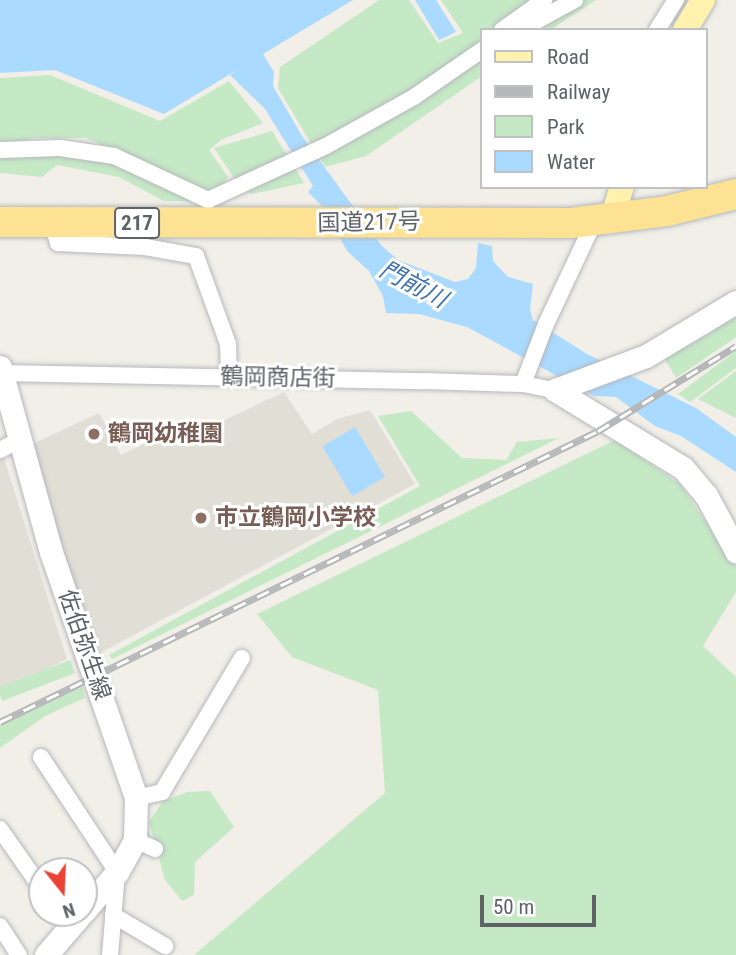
<!DOCTYPE html>
<html>
<head>
<meta charset="utf-8">
<style>
	body { margin:0 }
	#map { position:relative; width:736px; height:955px; overflow:hidden; background:#f1efe8; font-family:"Roboto Condensed","Noto Sans JP",sans-serif }
	div>[style] { position:absolute }
	[style*='--x'] { left:calc(var(--x)*1px); top:calc(var(--y)*1px); width:calc(var(--w)*1px); rotate:calc(var(--a)*1deg) }
	.education>* { inset:0; background:#e1ded6 }
	.green>* { inset:0; background:#c5e8c5; transform-origin:0 0 }
	.water>* { inset:0; background:#aadaff; transform-origin:0 0 }
	.roads { filter:drop-shadow(0 0 2px #b5b8bc) drop-shadow(0 0 2px #b5b8bc) }
	.street>* { height:16px; margin:-8px; padding:0 8px; transform-origin:8px; border-radius:8px; background:#fff }
	.secondary>* { height:23px; margin:-11.5px; padding:0 11.5px; transform-origin:11.5px; border-radius:11.5px; background:#fff }
	.primary>* { height:24px; margin:-12px; padding:0 12px; transform-origin:12px; border-radius:12px; background:#fff2af }
	.highway>* { height:30px; margin:-15px; padding:0 15px; transform-origin:15px; border-radius:15px; background:#fde293 }
	.rail>* { height:7px; margin-top:-3.5px; transform-origin:0; background:repeating-linear-gradient(90deg,#fff 0 13px,#b6b7b8 0 26px); box-sizing:border-box; border-block:2px solid #b6b7b8 }
	.dots>* { width:19px; height:19px; translate:-50% -50%; box-sizing:border-box; border:4px solid #fff; border-radius:50% }
	span { translate:-50% -50%; white-space:nowrap; text-align:center; line-height:1.15; -webkit-text-stroke:6px #fff; paint-order:stroke }
	.shield-label span { padding:2px 5px; background:#fff; border:2px solid; border-radius:5px; -webkit-text-stroke-width:0 }
	.shield-label { font-size:21px; color:#5f6368; font-weight:700 }
	.street-label { font-size:23px; color:#5f6368 }
	.education-label { font-size:23px; color:#785e54; font-weight:700 }
	.left { translate:0 -50%; text-align:left }
	.water-label { font-size:24px; color:#4174aa; font-style:italic }
	.legend { position:absolute; left:480px; top:28px; width:228px; height:161px; box-sizing:border-box; background:#fff; border:2px solid #bfc1c3; margin:0; padding:9px 12px; list-style:none; font-size:21px; color:#5f6368 }
	.legend li { display:flex; align-items:center; gap:14px; height:35px }
	.legend b { width:35px; border:2px solid #bfc1c3 }
	.north { position:absolute; left:28px; top:857px; width:70px; height:70px; box-sizing:border-box; background:#fff; border:2px solid #bfc1c3; border-radius:50%; rotate:162deg; font-size:19px; font-weight:700; line-height:28px; text-align:center; color:#5f6368 }
	.north::after { content:''; display:block; margin:auto; width:24px; height:32px; background:#ea4335; clip-path:polygon(50% 0,100% 100%,50% 72%,0 100%) }
	.scale { position:absolute; left:480px; top:895px; width:116px; height:32px; box-sizing:border-box; border:4px solid #5f6368; border-top:0; padding-left:9px; font-size:21px; line-height:24px; white-space:nowrap; color:#5f6368; -webkit-text-stroke:5px #fff; paint-order:stroke }
</style>
</head>
<body>
<div id="map">
	<div class="education">
		<i style="clip-path:polygon(284px 392px,312px 434px,337px 419px,370px 410px,415px 484px,102px 652px,61px 552px,30px 445px,99px 413px,121px 455px,175px 429px,186px 438px)"></i>
		<i style="clip-path:polygon(4px 458px,67px 659px,0 692px,0 460px)"></i>
	</div>
	<div class="green">
		<i style="clip-path:polygon(379px 0,409px 0,438px 43px,463px 33px,441px 0,596px 0,550px 30px,482px 30px,482px 76px,366px 156px,325px 167px,278px 88px,280px 67px)"></i>
		<i style="clip-path:polygon(50px 75px,160px 121px,229px 81px,263px 123px,221px 140px,209px 150px,228px 177px,221px 187px,206px 191px,86px 138px,33px 138px,0 147px,0 78px)"></i>
		<i style="clip-path:polygon(272px 131px,304px 183px,251px 194px,236px 181px,214px 148px)"></i>
		<i style="clip-path:polygon(43px 148px,122px 165px,195px 201px,164px 201px,119px 177px,57px 165px,42px 177px,0 173px,0 153px)"></i>
		<i style="clip-path:polygon(736px 313px,736px 337px,676px 378px,664px 358px,712px 332px)"></i>
		<i style="clip-path:polygon(736px 351px,736px 368px,690px 402px,678px 394px)"></i>
		<i style="clip-path:polygon(736px 371px,736px 418px,698px 399px)"></i>
		<i style="clip-path:polygon(411px 411px,462px 458px,506px 460px,517px 442px,559px 438px,112px 659px,109px 655px,420px 486px,378px 416px)"></i>
		<i style="clip-path:polygon(615px 440px,680px 484px,736px 566px,736px 592px,703px 646px,736px 677px,736px 955px,194px 955px,385px 793px,378px 690px,292px 657px,257px 614px)"></i>
		<i style="left:70px;top:660px;width:14px;height:78px;rotate:69deg"></i>
		<i style="clip-path:polygon(82px 686px,85px 698px,45px 716px,0 748px,0 725px)"></i>
		<i style="clip-path:polygon(210px 791px,234px 827px,195px 862px,194px 895px,182px 901px,165px 880px,149px 822px,163px 801px,187px 792px)"></i>
	</div>
	<div class="water">
		<i style="clip-path:polygon(0 0,353px 0,263px 54px,274px 72px,273px 86px,302px 136px,381px 245px,398px 260px,455px 282px,468px 279px,476px 268px,478px 243px,492px 246px,493px 261px,508px 277px,533px 284px,530px 309px,533px 320px,587px 354px,696px 408px,736px 437px,736px 472px,681px 436px,655px 426px,616px 397px,594px 396px,467px 327px,419px 314px,386px 313px,383px 296px,369px 271px,347px 251px,323px 207px,308px 192px,313px 186px,265px 109px,230px 75px,237px 70px,164px 114px,55px 70px,0 73px)"></i>
		<i style="clip-path:polygon(415px 0,436px 0,456px 32px,439px 40px)"></i>
		<i style="left:355px;top:427px;width:58px;height:38px;rotate:59deg"></i>
	</div>
	<div class="roads">
		<div class="street">
			<i style="--x:502;--y:30;--w:52;--a:-35.5"></i>
			<i style="--x:520;--y:30;--w:63;--a:-28.6"></i>
			<i style="--x:657;--y:30;--w:36;--a:-58"></i>
			<i style="--x:0;--y:150;--w:60;--a:-1.9"></i>
			<i style="--x:60;--y:148;--w:55;--a:8.4"></i>
			<i style="--x:114;--y:156;--w:104;--a:25.1"></i>
			<i style="--x:208;--y:200;--w:130;--a:-24.6"></i>
			<i style="--x:326;--y:146;--w:101;--a:-29.1"></i>
			<i style="--x:414;--y:97;--w:83;--a:-34.7"></i>
			<i style="--x:52;--y:222;--w:22;--a:74"></i>
			<i style="--x:58;--y:243;--w:87;--a:2.6"></i>
			<i style="--x:145;--y:247;--w:52;--a:10"></i>
			<i style="--x:196;--y:256;--w:94;--a:70"></i>
			<i style="--x:228;--y:344;--w:33;--a:88"></i>
			<i style="--x:0;--y:373;--w:425;--a:1.1"></i>
			<i style="--x:425;--y:381;--w:98;--a:1.8"></i>
			<i style="--x:523;--y:384;--w:33;--a:11"></i>
			<i style="--x:523;--y:384;--w:64;--a:-69"></i>
			<i style="--x:546;--y:324;--w:115;--a:-64.8"></i>
			<i style="--x:0;--y:450;--w:20;--a:-27"></i>
			<i style="--x:41;--y:757;--w:138;--a:56.5"></i>
			<i style="--x:117;--y:872;--w:83;--a:94.8"></i>
			<i style="--x:136;--y:798;--w:27;--a:-13"></i>
			<i style="--x:162;--y:792;--w:156;--a:-59.2"></i>
			<i style="--x:0;--y:829;--w:73;--a:55"></i>
			<i style="--x:135;--y:840;--w:22;--a:24"></i>
			<i style="--x:113;--y:915;--w:61;--a:30.8"></i>
			<i style="--x:0;--y:926;--w:35;--a:57"></i>
		</div>
		<div class="secondary">
			<i style="--x:0;--y:367;--w:192;--a:74.6"></i>
			<i style="--x:51;--y:552;--w:260;--a:70.9"></i>
			<i style="--x:136;--y:798;--w:42;--a:91.4"></i>
			<i style="--x:135;--y:840;--w:37;--a:119"></i>
			<i style="--x:117;--y:872;--w:51;--a:130.2"></i>
			<i style="--x:555;--y:390;--w:150;--a:31.4"></i>
			<i style="--x:683;--y:468;--w:35;--a:50"></i>
			<i style="--x:706;--y:495;--w:64;--a:61.8"></i>
			<i style="--x:555;--y:390;--w:97;--a:-20.5"></i>
			<i style="--x:646;--y:356;--w:105;--a:-31"></i>
			<i style="--x:46;--y:955;--w:55;--a:-49.4"></i>
		</div>
		<div class="primary">
			<i style="--x:685;--y:30;--w:35;--a:-59"></i>
			<i style="--x:612;--y:219;--w:34;--a:-73"></i>
		</div>
		<div class="highway">
			<i style="--x:0;--y:222;--w:571;--a:0.1"></i>
			<i style="--x:571;--y:223;--w:97;--a:-7.1"></i>
			<i style="--x:667;--y:211;--w:71;--a:-13.8"></i>
		</div>
	</div>
	<div class="rail">
		<i style="--x:0;--y:722;--w:665;--a:-25.95"></i>
		<i style="--x:598;--y:431;--w:162;--a:-31.6"></i>
	</div>
	<div class="dots">
		<i style="left:94px;top:434px;background:#8d6e63"></i>
		<i style="left:201px;top:518px;background:#8d6e63"></i>
	</div>
	<div class="shield-label">
		<span style="left:137px;top:223px">217</span>
	</div>
	<div class="street-label">
		<span style="left:369px;top:223px;rotate:-1deg">国道217号</span>
		<span style="left:278px;top:378px;rotate:1deg">鶴岡商店街</span>
		<span style="left:84px;top:645px;rotate:71deg">佐伯弥生線</span>
	</div>
	<div class="education-label">
		<span class="left" style="left:108px;top:434px">鶴岡幼稚園</span>
		<span class="left" style="left:215px;top:518px">市立鶴岡小学校</span>
	</div>
	<div class="water-label">
		<span style="left:413px;top:285px;rotate:28deg">門前川</span>
	</div>
	<ul class="legend">
	<li><b style="height:9px;background:#fff2af"></b>Road</li>
	<li><b style="height:9px;background:#b6b7b8"></b>Railway</li>
	<li><b style="height:19px;background:#c5e8c5"></b>Park</li>
	<li><b style="height:19px;background:#aadaff"></b>Water</li>
	</ul>
	<div class="north">N</div>
	<div class="scale">50 m</div>
</div>
</body>
</html>
